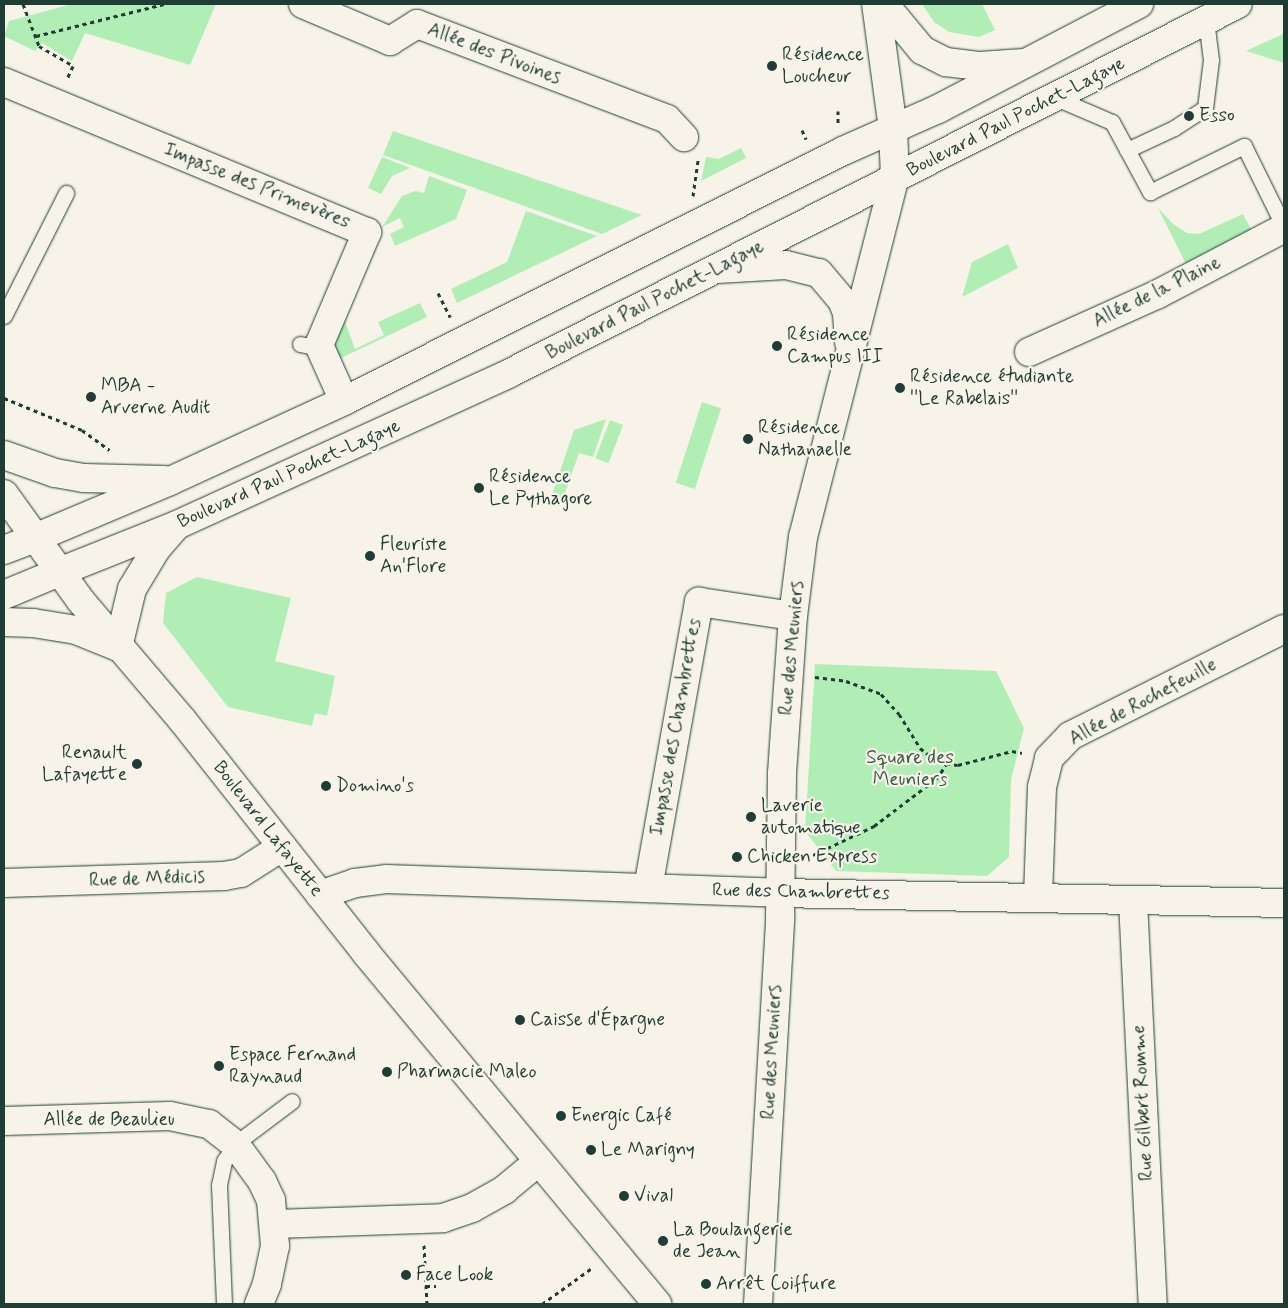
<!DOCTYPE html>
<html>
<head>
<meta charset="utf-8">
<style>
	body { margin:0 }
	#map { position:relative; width:1288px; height:1308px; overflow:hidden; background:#f7f3e8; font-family:Mynerve,sans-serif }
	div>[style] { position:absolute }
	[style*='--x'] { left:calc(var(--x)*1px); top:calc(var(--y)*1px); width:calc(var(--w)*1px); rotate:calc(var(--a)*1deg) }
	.green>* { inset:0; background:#b0eeb5; transform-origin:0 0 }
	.path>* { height:3px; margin-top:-1.5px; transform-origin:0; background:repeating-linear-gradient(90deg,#1f3d34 0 4px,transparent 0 8px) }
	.roads { filter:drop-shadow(0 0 1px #1f3d34) drop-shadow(0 0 1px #1f3d34) }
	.lane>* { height:15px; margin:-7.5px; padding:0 7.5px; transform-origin:7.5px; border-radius:7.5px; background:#f7f3e8 }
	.street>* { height:28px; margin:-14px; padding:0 14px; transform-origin:14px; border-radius:14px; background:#f7f3e8 }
	.secondary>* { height:28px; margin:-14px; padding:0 14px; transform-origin:14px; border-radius:14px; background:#f7f3e8 }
	.primary>* { height:28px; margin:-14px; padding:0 14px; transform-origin:14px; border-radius:14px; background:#f7f3e8 }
	.highway>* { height:28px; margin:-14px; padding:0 14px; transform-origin:14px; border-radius:14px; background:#f7f3e8 }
	.dots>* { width:14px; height:14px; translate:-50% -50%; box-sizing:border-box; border:2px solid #f7f3e8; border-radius:50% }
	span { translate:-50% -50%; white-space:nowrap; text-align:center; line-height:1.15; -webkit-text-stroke:4.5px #f7f3e8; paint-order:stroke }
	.street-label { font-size:19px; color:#1f3d34 }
	.poi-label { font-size:19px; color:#1f3d34 }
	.left { translate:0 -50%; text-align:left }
	.right { translate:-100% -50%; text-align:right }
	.park-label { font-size:19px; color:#355847 }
	.frame { position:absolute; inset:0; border:5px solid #1f3d34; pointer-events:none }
</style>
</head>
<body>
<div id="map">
	<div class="green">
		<i style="clip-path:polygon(72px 4px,216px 4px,190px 65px,85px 33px,72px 61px,42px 43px,35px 51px,4px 36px,9px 21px)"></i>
		<i style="clip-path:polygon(922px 4px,982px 4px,995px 30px,979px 37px,949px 32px,934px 22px)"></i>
		<i style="clip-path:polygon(1284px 33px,1284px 63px,1246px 51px,1281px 35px)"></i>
		<i style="clip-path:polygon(393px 131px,642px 215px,602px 234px,383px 155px)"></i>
		<i style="clip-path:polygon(741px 148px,746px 158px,701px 181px,706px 157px,719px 159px)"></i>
		<i style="clip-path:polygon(382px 157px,410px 168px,392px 176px,381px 194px,368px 188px)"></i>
		<i style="clip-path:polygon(429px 176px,467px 190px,456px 219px,395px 246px,390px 234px,404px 227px,400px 218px,382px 227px,402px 196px,415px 191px,424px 193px)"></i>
		<i style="clip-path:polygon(1158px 208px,1173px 224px,1187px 233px,1199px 234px,1243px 214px,1253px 233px,1187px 266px)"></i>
		<i style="clip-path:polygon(526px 211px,597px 236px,457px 303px,451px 289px,507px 262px)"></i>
		<i style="clip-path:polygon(1008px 244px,1018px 268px,962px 297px,972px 262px)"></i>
		<i style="clip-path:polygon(420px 303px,427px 317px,339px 359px,334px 342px,343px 316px,355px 349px,384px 335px,378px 322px)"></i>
		<i style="left:702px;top:402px;width:20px;height:85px;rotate:18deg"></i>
		<i style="clip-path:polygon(606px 419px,593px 457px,579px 453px,562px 501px,551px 498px,574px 430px)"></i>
		<i style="left:610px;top:420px;width:14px;height:41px;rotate:21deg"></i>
		<i style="clip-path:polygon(197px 577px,291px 598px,275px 661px,335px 676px,327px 716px,315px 713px,312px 726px,228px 707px,163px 623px,166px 593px)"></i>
		<i style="clip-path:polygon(815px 664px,996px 671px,1024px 728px,1011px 780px,1009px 857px,987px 876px,836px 871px,805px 831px)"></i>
	</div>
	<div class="path">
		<i style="--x:23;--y:4;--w:45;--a:69.1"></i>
		<i style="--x:39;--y:46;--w:39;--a:30"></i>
		<i style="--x:73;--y:66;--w:14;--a:115"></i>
		<i style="--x:36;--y:36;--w:132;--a:-14"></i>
		<i style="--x:838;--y:111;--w:13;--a:90"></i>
		<i style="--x:802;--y:130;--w:10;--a:66"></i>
		<i style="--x:693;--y:196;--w:36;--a:-82"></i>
		<i style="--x:438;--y:293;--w:27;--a:63"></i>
		<i style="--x:4;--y:398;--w:84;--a:22.3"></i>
		<i style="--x:82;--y:430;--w:34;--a:36"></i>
		<i style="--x:815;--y:677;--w:31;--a:7"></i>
		<i style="--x:846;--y:681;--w:37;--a:20"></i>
		<i style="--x:881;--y:694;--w:27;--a:48"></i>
		<i style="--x:899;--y:714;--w:40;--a:58"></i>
		<i style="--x:920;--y:748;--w:23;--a:38"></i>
		<i style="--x:938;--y:762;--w:20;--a:9"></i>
		<i style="--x:958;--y:765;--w:56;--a:-14.5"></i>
		<i style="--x:1012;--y:751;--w:10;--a:11"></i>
		<i style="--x:813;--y:855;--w:68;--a:-25.4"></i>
		<i style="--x:874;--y:826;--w:78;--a:-37.2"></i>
		<i style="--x:936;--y:779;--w:17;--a:-54"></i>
		<i style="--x:424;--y:1245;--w:59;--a:87.1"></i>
		<i style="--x:426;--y:1286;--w:10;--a:0"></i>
		<i style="--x:542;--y:1304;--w:62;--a:-35.8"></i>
	</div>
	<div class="roads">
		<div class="lane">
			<i style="--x:1056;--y:98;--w:61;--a:23.2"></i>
			<i style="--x:1112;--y:122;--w:80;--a:61.5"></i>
			<i style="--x:1150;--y:192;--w:105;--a:-26.1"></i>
			<i style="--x:1244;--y:146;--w:90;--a:63.7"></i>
			<i style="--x:1127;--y:150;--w:52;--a:-25.1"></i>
			<i style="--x:1174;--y:128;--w:37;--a:-33"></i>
			<i style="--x:1205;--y:108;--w:48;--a:-82.9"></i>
			<i style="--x:1211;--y:60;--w:40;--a:-97.1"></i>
			<i style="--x:4;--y:316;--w:138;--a:-63.2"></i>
			<i style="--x:300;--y:344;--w:20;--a:11"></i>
			<i style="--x:224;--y:1304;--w:119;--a:-92.4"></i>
			<i style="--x:219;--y:1185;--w:25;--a:-78"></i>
			<i style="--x:224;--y:1161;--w:20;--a:-57"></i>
			<i style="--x:235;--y:1144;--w:71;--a:-37"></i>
		</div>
		<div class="street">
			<i style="--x:303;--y:4;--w:95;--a:23"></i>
			<i style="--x:390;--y:41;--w:32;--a:-32"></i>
			<i style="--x:417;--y:24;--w:267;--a:20.8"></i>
			<i style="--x:667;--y:119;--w:25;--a:47"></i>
			<i style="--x:4;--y:82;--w:393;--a:22.5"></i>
			<i style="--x:367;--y:232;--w:123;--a:113"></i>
			<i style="--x:319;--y:345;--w:61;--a:65.9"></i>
			<i style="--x:1029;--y:352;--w:141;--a:-24.2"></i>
			<i style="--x:1158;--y:294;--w:142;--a:-27.6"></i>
			<i style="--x:4;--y:883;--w:220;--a:-1.8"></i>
			<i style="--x:224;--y:876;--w:17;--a:-10"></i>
			<i style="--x:241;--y:873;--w:49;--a:-32.4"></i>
			<i style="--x:648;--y:888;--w:291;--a:-79.9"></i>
			<i style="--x:699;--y:602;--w:95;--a:8.5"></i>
			<i style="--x:320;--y:895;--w:37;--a:-19"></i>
			<i style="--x:355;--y:883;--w:31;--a:-7"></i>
			<i style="--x:386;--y:879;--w:393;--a:2"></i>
			<i style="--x:779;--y:893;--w:505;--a:1.13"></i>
			<i style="--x:1038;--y:896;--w:109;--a:-87.9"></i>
			<i style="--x:1042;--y:787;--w:30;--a:-76"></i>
			<i style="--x:1049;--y:758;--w:30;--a:-46"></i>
			<i style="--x:1070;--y:736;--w:239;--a:-26.6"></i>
			<i style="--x:1133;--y:901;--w:403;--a:87.2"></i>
			<i style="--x:4;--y:1121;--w:166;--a:-1.7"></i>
			<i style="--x:170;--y:1116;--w:40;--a:12"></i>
			<i style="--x:209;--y:1124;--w:33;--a:38"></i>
			<i style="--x:235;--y:1144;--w:46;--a:53.9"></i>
			<i style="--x:262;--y:1181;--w:21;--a:65"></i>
			<i style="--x:271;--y:1200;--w:46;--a:85"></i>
			<i style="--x:275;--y:1246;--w:39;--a:102"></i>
			<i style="--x:267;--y:1284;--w:22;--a:112"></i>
			<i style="--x:275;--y:1224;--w:168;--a:-2"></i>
			<i style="--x:443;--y:1218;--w:31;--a:-19"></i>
			<i style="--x:472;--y:1208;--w:37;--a:-29"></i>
			<i style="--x:504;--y:1190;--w:45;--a:-39.6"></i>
		</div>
		<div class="secondary">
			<i style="--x:884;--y:4;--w:60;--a:50.4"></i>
			<i style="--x:922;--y:50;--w:27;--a:27"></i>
			<i style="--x:946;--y:62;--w:34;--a:7"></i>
			<i style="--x:980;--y:66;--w:44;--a:-3.9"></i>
			<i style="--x:717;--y:269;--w:69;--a:-3.3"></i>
			<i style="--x:786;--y:265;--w:34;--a:14"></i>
			<i style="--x:819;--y:273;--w:35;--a:50"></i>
			<i style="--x:842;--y:300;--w:14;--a:69"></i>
			<i style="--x:847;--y:313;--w:29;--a:86"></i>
			<i style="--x:758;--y:1304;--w:388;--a:-86.7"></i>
			<i style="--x:780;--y:917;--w:144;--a:-89.2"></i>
			<i style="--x:782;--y:773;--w:157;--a:-86"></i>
			<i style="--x:793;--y:616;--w:80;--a:-82.8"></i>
			<i style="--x:803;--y:537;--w:372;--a:-75.7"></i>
			<i style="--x:895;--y:177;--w:48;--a:-92.4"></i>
			<i style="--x:893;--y:129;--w:126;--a:-97.7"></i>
		</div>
		<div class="primary">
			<i style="--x:4;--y:455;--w:54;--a:19.4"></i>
			<i style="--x:55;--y:473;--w:29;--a:10"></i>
			<i style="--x:84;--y:478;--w:80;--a:1.4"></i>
			<i style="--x:4;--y:494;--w:132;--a:54.3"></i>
			<i style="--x:81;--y:601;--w:157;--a:49.6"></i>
			<i style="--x:183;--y:721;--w:295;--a:51.7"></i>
			<i style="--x:366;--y:953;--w:456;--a:50.3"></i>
			<i style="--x:35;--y:538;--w:147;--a:-22.9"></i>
			<i style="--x:170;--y:481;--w:192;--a:-24.7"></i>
			<i style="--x:344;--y:401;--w:558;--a:-26.61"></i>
			<i style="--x:843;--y:151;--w:104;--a:-23.9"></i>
			<i style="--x:938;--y:109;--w:227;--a:-27.6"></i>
			<i style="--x:59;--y:572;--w:127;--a:-21.7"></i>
			<i style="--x:177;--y:525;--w:364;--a:-24.5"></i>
			<i style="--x:508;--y:374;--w:818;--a:-26.88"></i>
			<i style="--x:118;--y:647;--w:60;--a:-76.4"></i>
			<i style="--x:132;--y:589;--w:47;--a:-59"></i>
			<i style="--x:156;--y:549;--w:30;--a:-49"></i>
		</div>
		<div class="highway">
			<i style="--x:4;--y:550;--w:33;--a:-21"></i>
			<i style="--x:4;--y:595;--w:60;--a:-22.7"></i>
			<i style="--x:4;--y:622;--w:29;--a:2"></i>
			<i style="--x:33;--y:623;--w:44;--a:9.2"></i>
			<i style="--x:76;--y:630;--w:45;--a:22"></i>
		</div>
	</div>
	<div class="dots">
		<i style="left:772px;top:66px;background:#1f3d34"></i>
		<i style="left:1189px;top:116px;background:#1f3d34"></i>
		<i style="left:777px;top:346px;background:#1f3d34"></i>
		<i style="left:900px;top:388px;background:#1f3d34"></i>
		<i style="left:91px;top:397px;background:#1f3d34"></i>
		<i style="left:748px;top:439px;background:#1f3d34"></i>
		<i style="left:479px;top:488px;background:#1f3d34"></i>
		<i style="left:370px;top:556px;background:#1f3d34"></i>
		<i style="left:137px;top:764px;background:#1f3d34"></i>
		<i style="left:326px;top:786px;background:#1f3d34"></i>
		<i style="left:751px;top:817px;background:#1f3d34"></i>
		<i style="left:737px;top:857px;background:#1f3d34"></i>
		<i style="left:520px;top:1020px;background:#1f3d34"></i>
		<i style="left:219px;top:1066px;background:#1f3d34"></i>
		<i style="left:387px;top:1072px;background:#1f3d34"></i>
		<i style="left:561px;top:1116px;background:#1f3d34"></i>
		<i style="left:591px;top:1150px;background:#1f3d34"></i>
		<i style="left:624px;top:1196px;background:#1f3d34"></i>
		<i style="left:663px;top:1241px;background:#1f3d34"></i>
		<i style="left:406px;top:1275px;background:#1f3d34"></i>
		<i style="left:706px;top:1284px;background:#1f3d34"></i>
	</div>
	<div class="street-label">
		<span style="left:494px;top:54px;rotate:21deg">Allée des Pivoines</span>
		<span style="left:1016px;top:117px;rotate:-27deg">Boulevard Paul Pochet-Lagaye</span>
		<span style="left:257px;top:186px;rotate:22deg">Impasse des Primevères</span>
		<span style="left:1157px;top:292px;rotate:-26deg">Allée de la Plaine</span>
		<span style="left:655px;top:300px;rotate:-27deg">Boulevard Paul Pochet-Lagaye</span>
		<span style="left:289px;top:474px;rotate:-24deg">Boulevard Paul Pochet-Lagaye</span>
		<span style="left:792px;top:648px;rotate:-85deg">Rue des Meuniers</span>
		<span style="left:1143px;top:702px;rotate:-28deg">Allée de Rochefeuille</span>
		<span style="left:676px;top:727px;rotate:-80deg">Impasse des Chambrettes</span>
		<span style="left:268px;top:829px;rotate:52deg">Boulevard Lafayette</span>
		<span style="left:147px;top:879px;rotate:-2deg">Rue de Médicis</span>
		<span style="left:801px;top:892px;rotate:1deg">Rue des Chambrettes</span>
		<span style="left:772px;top:1052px;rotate:-87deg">Rue des Meuniers</span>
		<span style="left:1143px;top:1103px;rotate:-93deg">Rue Gilbert Romme</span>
		<span style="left:109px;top:1120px">Allée de Beaulieu</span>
	</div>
	<div class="poi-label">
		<span class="left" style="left:782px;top:66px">Résidence<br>Loucheur</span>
		<span class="left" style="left:1199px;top:116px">Esso</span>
		<span class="left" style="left:787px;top:346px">Résidence<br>Campus III</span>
		<span class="left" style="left:910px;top:388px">Résidence étudiante<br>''Le Rabelais''</span>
		<span class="left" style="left:101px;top:397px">MBA -<br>Arverne Audit</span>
		<span class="left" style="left:758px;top:439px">Résidence<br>Nathanaelle</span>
		<span class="left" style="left:489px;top:488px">Résidence<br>Le Pythagore</span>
		<span class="left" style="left:380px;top:556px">Fleuriste<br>An'Flore</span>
		<span class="right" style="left:127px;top:764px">Renault<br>Lafayette</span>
		<span class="left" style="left:336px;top:786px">Domino's</span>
		<span class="left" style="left:761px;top:817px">Laverie<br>automatique</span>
		<span class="left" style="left:747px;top:857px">Chicken Express</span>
		<span class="left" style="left:530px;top:1020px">Caisse d'Épargne</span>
		<span class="left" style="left:229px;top:1066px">Espace Fernand<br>Raynaud</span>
		<span class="left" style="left:397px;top:1072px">Pharmacie Maleo</span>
		<span class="left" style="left:571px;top:1116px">Energic Café</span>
		<span class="left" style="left:601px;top:1150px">Le Marigny</span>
		<span class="left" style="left:634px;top:1196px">Vival</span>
		<span class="left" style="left:673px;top:1241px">La Boulangerie<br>de Jean</span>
		<span class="left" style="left:416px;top:1275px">Face Look</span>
		<span class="left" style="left:716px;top:1284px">Arrêt Coiffure</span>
	</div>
	<div class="park-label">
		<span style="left:910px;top:769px">Square des<br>Meuniers</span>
	</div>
	<div class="frame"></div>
</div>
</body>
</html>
